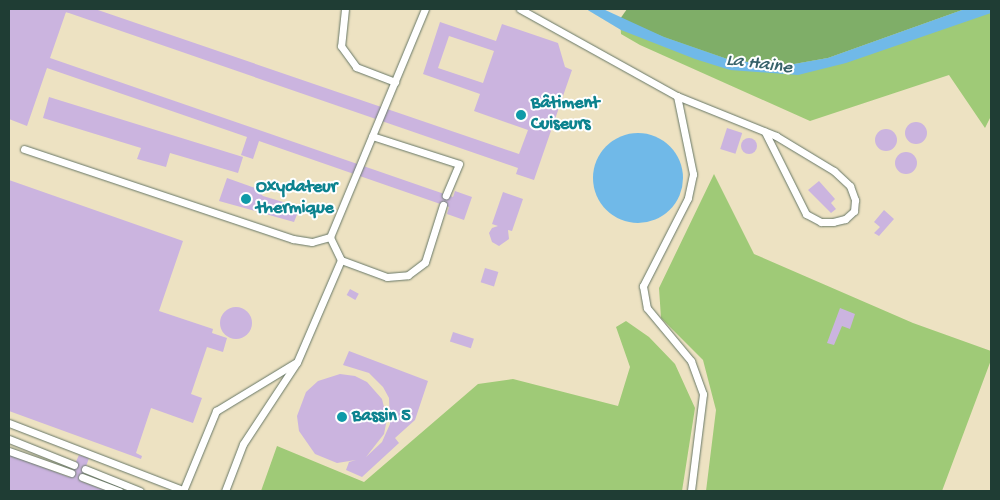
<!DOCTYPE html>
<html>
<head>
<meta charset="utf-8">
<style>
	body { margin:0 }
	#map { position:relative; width:1000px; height:500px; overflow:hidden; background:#ede2c2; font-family:"Gochi Hand",sans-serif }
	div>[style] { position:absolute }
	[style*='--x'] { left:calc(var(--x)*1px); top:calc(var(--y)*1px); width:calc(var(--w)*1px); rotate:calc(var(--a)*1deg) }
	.green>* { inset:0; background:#9fca77 }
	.forest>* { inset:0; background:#7fae68 }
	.water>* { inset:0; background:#70b9e8 }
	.round { border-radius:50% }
	.building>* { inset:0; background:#cbb4df; transform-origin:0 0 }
	.roads { filter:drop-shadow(0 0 1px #677766) drop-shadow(0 0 1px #677766) }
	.lane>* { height:7px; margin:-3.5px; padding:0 3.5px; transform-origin:3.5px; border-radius:3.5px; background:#fff }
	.dots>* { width:14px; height:14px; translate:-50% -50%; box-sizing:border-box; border:2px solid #fff; border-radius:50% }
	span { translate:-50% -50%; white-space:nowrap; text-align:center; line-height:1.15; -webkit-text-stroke:4px #fff; paint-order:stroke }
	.culture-label { font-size:18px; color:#0d838f; font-weight:700 }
	.left { translate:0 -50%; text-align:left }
	.water-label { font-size:19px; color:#37626a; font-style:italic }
	.frame { position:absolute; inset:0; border:10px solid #1f3d34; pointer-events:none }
</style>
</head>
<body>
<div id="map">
	<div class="green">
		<i style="clip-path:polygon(965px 9px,991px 9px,991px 116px,985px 128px,949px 75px,810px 121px,640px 45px,621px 34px,620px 19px,730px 60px,783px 66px,828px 58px)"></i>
		<i style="clip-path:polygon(714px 174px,754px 254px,913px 323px,991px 351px,991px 360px,942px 491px,706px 491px,716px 410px,703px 360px,661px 318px,659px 288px)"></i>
		<i style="clip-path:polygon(626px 321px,649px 337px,675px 364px,695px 408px,682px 491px,261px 491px,277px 446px,364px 482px,478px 384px,513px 379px,618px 406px,630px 367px,616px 327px)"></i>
	</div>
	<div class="forest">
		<i style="clip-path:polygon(627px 9px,965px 9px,828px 58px,783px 66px,730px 60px,664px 37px,620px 19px)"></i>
	</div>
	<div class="water">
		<i style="clip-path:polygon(586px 9px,603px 9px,664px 37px,730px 60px,783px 66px,828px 58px,965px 9px,991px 9px,991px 13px,846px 63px,798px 75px,730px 70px,695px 59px,621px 30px)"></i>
		<i class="round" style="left:593px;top:133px;width:90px;height:90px"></i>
	</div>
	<div class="building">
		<i style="clip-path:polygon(evenodd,9px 9px,95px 9px,519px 154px,528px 130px,474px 111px,480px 94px,423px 74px,440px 22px,496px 41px,502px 24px,558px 43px,565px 67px,572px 70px,534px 180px,516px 174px,518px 168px,66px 12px,50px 58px,453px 197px,455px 191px,472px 197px,464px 220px,447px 214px,449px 207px,259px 141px,253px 159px,241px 155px,247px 137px,47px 68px,27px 126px,9px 119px,9px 9px,449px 36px,494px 51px,483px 83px,438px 68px,449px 36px)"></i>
		<i style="clip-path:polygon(49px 97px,243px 157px,238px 173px,170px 153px,166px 167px,137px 159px,141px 148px,43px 118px)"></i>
		<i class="round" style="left:905px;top:122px;width:22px;height:22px"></i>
		<i style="left:727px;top:128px;width:16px;height:22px;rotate:18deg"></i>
		<i class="round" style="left:875px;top:129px;width:22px;height:22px"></i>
		<i class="round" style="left:741px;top:138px;width:16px;height:16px"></i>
		<i class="round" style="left:895px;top:152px;width:22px;height:22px"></i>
		<i style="clip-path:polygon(227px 178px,255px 188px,263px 196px,300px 207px,294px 222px,219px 201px)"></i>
		<i style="clip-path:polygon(9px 180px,183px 241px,159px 311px,213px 329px,212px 333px,227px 338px,223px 352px,207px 347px,191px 394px,202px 398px,193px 423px,151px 408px,136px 453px,142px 456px,141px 459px,9px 411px)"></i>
		<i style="clip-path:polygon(819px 181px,835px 199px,831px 203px,836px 209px,831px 213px,808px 190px)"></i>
		<i style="clip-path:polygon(503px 192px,523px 199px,512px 231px,508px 230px,509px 239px,499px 246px,492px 242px,489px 233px,492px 228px,498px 226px,492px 224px)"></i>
		<i style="clip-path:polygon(884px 210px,894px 219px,879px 236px,874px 233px,880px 227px,874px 222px)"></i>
		<i style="left:485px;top:268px;width:14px;height:15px;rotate:17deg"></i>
		<i style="left:350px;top:289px;width:10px;height:7px;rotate:29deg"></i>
		<i class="round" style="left:220px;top:307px;width:32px;height:32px"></i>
		<i style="clip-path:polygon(840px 308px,855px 314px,850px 329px,842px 326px,834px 345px,827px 343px)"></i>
		<i style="left:453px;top:332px;width:22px;height:10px;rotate:18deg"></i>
		<i style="clip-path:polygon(349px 351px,428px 381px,415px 420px,395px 438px,399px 443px,362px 477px,346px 470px,349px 462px,356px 460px,337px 463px,315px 454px,299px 431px,297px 416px,306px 392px,318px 381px,340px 374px,355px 376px,367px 382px,382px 399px,387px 419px,384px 434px,366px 457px,382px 442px,390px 424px,389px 398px,383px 387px,369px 373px,343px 365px)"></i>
		<i style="clip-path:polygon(9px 454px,69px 477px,79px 455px,89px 458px,81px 481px,107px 491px,9px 491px)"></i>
	</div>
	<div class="roads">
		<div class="lane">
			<i style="--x:345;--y:9;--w:37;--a:96"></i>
			<i style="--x:341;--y:46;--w:26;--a:54"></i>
			<i style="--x:356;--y:67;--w:42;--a:21"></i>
			<i style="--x:520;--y:9;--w:179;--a:29"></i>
			<i style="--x:677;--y:96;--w:80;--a:78.4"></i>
			<i style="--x:693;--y:174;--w:25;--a:102"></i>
			<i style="--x:688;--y:198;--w:99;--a:117.1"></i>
			<i style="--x:643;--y:286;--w:22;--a:80"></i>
			<i style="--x:647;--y:308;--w:69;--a:50.3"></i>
			<i style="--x:691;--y:361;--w:35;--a:70"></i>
			<i style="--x:703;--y:394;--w:98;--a:97.1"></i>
			<i style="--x:677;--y:96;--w:107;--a:22"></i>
			<i style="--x:776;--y:136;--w:68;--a:31.1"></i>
			<i style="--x:834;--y:171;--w:22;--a:43"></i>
			<i style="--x:850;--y:186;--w:15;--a:70"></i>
			<i style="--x:855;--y:200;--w:11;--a:95"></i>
			<i style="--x:854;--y:211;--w:12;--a:138"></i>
			<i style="--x:845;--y:219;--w:12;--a:166"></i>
			<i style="--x:833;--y:222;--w:12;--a:180"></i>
			<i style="--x:821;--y:222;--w:17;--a:-152"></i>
			<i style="--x:806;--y:214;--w:92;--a:-116.6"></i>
			<i style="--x:372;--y:136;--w:91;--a:17.8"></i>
			<i style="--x:459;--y:164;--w:34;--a:113"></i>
			<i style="--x:24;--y:149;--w:284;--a:18.5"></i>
			<i style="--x:293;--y:239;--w:19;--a:9"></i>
			<i style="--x:312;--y:242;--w:19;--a:-16"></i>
			<i style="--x:341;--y:260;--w:49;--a:20.3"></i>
			<i style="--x:387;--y:277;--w:21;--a:-5"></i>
			<i style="--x:408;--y:275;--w:21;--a:-37"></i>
			<i style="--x:425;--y:262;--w:60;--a:-72.5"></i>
			<i style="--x:9;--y:423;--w:186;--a:21.1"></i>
			<i style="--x:9;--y:439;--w:70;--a:21.8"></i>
			<i style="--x:9;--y:451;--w:66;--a:19.5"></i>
			<i style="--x:85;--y:469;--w:59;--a:21.8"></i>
			<i style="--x:82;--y:477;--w:40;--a:21"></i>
			<i style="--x:183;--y:491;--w:87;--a:-67.6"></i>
			<i style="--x:216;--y:411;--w:92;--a:-31.3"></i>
			<i style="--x:225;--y:491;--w:50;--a:-69"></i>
			<i style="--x:243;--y:444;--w:98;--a:-56.6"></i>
			<i style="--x:297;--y:362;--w:111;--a:-66.7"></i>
			<i style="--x:341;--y:260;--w:25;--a:-116"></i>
			<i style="--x:330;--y:237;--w:247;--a:-67.4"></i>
		</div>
	</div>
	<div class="dots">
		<i style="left:521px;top:115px;background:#0f9aa8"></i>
		<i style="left:246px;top:199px;background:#0f9aa8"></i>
		<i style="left:342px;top:417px;background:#0f9aa8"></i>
	</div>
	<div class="culture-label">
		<span class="left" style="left:531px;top:115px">Bâtiment<br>Cuiseurs</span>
		<span class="left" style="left:256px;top:199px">Oxydateur<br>thermique</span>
		<span class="left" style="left:352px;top:417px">Bassin 5</span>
	</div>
	<div class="water-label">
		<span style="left:759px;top:65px;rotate:7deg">La Haine</span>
	</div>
	<div class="frame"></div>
</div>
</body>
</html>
